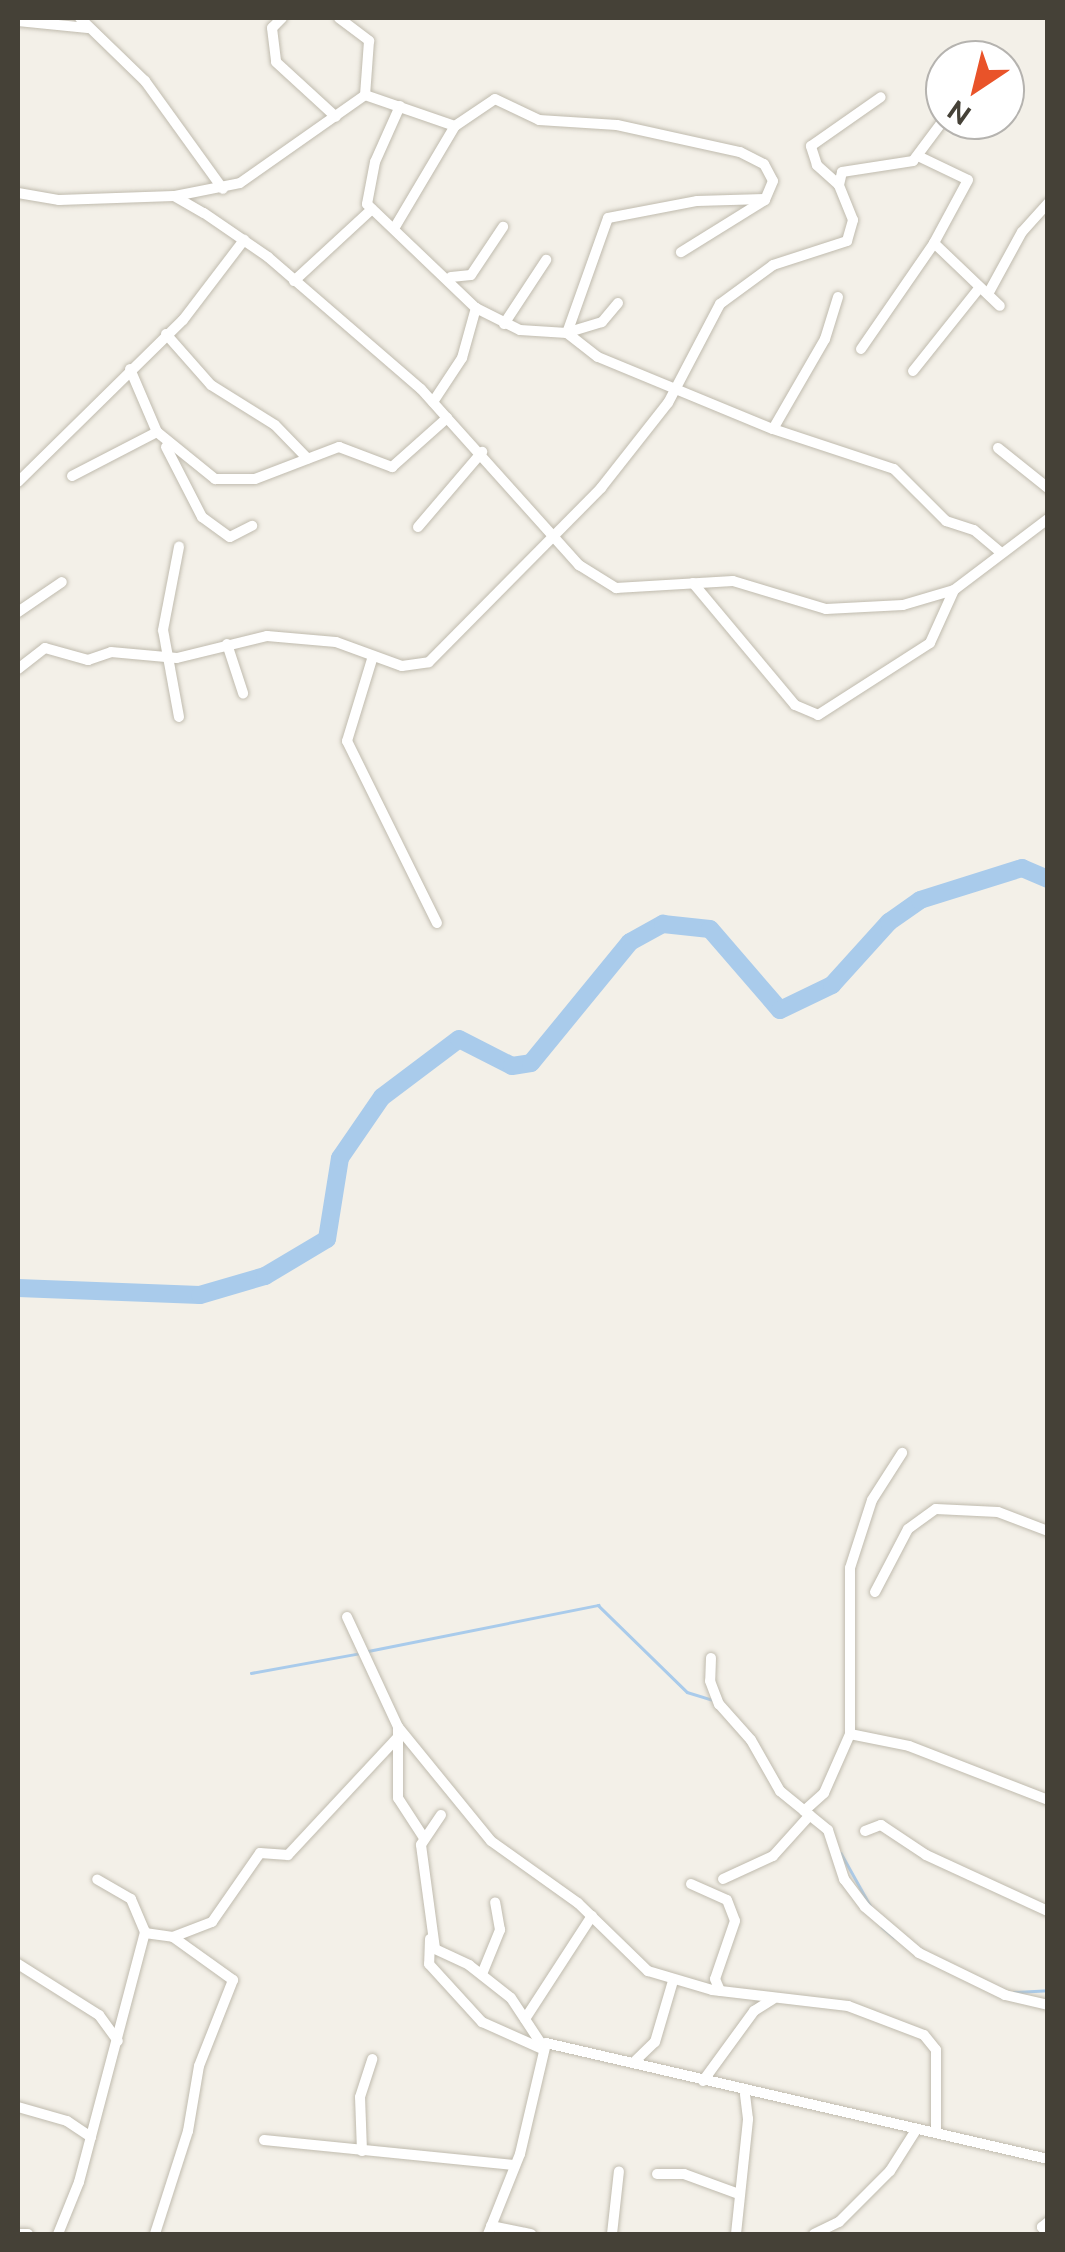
<!DOCTYPE html>
<html>
<head>
<meta charset="utf-8">
<style>
	body { margin:0 }
	#map { position:relative; width:1065px; height:2252px; overflow:hidden; background:#f3f0e8; font-family:Ubuntu,sans-serif }
	div>[style] { position:absolute }
	[style*='--x'] { left:calc(var(--x)*1px); top:calc(var(--y)*1px); width:calc(var(--w)*1px); rotate:calc(var(--a)*1deg) }
	.stream>* { height:2.5px; margin:-1.25px; padding:0 1.25px; transform-origin:1.25px; border-radius:1.25px; background:#a9cbeb }
	.river>* { height:18px; margin:-9px; padding:0 9px; transform-origin:9px; border-radius:9px; background:#a9cbeb }
	.roads { filter:drop-shadow(0 0 2px #c0bbae) drop-shadow(0 0 2px #c0bbae) }
	.minor>* { height:10px; margin:-5px; padding:0 5px; transform-origin:5px; border-radius:5px; background:#fff }
	span { translate:-50% -50%; white-space:nowrap; text-align:center; line-height:1.15; -webkit-text-stroke:8px #fff; paint-order:stroke }
	.frame { position:absolute; inset:0; border:20px solid #454137; pointer-events:none }
	.north { position:absolute; left:925px; top:40px; width:100px; height:100px; box-sizing:border-box; background:#fff; border:2px solid #b5b3af; border-radius:50%; rotate:215deg; font-size:28px; font-weight:700; line-height:40px; text-align:center; color:#454137 }
	.north::after { content:''; display:block; margin:auto; width:35px; height:45px; background:#e95329; clip-path:polygon(50% 0,100% 100%,50% 72%,0 100%) }
</style>
</head>
<body>
<div id="map">
	<div class="stream">
		<i style="--x:368;--y:1651;--w:235;--a:-11.3"></i>
		<i style="--x:598;--y:1605;--w:124;--a:44.3"></i>
		<i style="--x:687;--y:1692;--w:28;--a:17"></i>
		<i style="--x:251;--y:1673;--w:112;--a:-10.3"></i>
		<i style="--x:841;--y:1853;--w:62;--a:60.9"></i>
		<i style="--x:882;--y:1927;--w:16;--a:40"></i>
		<i style="--x:1014;--y:1992;--w:34;--a:-3"></i>
	</div>
	<div class="river">
		<i style="--x:18;--y:1288;--w:182;--a:2.2"></i>
		<i style="--x:200;--y:1295;--w:68;--a:-16.3"></i>
		<i style="--x:265;--y:1276;--w:72;--a:-30.8"></i>
		<i style="--x:327;--y:1239;--w:82;--a:-80.9"></i>
		<i style="--x:340;--y:1158;--w:74;--a:-55.5"></i>
		<i style="--x:382;--y:1097;--w:96;--a:-37"></i>
		<i style="--x:459;--y:1039;--w:59;--a:27"></i>
		<i style="--x:512;--y:1066;--w:19;--a:-9"></i>
		<i style="--x:531;--y:1063;--w:156;--a:-50.7"></i>
		<i style="--x:630;--y:942;--w:38;--a:-29"></i>
		<i style="--x:663;--y:924;--w:47;--a:6.1"></i>
		<i style="--x:710;--y:929;--w:107;--a:49.2"></i>
		<i style="--x:780;--y:1010;--w:58;--a:-25.7"></i>
		<i style="--x:832;--y:985;--w:85;--a:-47.9"></i>
		<i style="--x:889;--y:922;--w:38;--a:-35"></i>
		<i style="--x:920;--y:900;--w:107;--a:-17.4"></i>
		<i style="--x:1022;--y:868;--w:28;--a:23"></i>
	</div>
	<div class="roads">
		<div class="minor">
			<i style="--x:80;--y:18;--w:91;--a:44.1"></i>
			<i style="--x:145;--y:81;--w:133;--a:54.2"></i>
			<i style="--x:282;--y:18;--w:14;--a:135"></i>
			<i style="--x:272;--y:28;--w:34;--a:83"></i>
			<i style="--x:276;--y:62;--w:81;--a:42.5"></i>
			<i style="--x:339;--y:18;--w:38;--a:37"></i>
			<i style="--x:369;--y:41;--w:54;--a:94.2"></i>
			<i style="--x:18;--y:21;--w:70;--a:5.7"></i>
			<i style="--x:400;--y:106;--w:61;--a:114.1"></i>
			<i style="--x:375;--y:162;--w:43;--a:100.8"></i>
			<i style="--x:367;--y:204;--w:151;--a:43.7"></i>
			<i style="--x:476;--y:308;--w:49;--a:26.6"></i>
			<i style="--x:520;--y:330;--w:47;--a:3.7"></i>
			<i style="--x:567;--y:333;--w:39;--a:38"></i>
			<i style="--x:598;--y:357;--w:189;--a:22.4"></i>
			<i style="--x:773;--y:429;--w:127;--a:18.3"></i>
			<i style="--x:894;--y:469;--w:74;--a:45"></i>
			<i style="--x:946;--y:521;--w:29;--a:18"></i>
			<i style="--x:974;--y:530;--w:35;--a:40"></i>
			<i style="--x:918;--y:156;--w:55;--a:25.6"></i>
			<i style="--x:968;--y:180;--w:72;--a:118.4"></i>
			<i style="--x:934;--y:243;--w:91;--a:43.7"></i>
			<i style="--x:839;--y:185;--w:30;--a:-138"></i>
			<i style="--x:817;--y:165;--w:20;--a:-108"></i>
			<i style="--x:811;--y:146;--w:85;--a:-35"></i>
			<i style="--x:18;--y:193;--w:42;--a:9.7"></i>
			<i style="--x:59;--y:200;--w:115;--a:-2"></i>
			<i style="--x:174;--y:196;--w:34;--a:30"></i>
			<i style="--x:204;--y:213;--w:78;--a:34.5"></i>
			<i style="--x:268;--y:257;--w:202;--a:40.8"></i>
			<i style="--x:421;--y:389;--w:237;--a:48.1"></i>
			<i style="--x:579;--y:565;--w:44;--a:31.9"></i>
			<i style="--x:616;--y:588;--w:117;--a:-3.4"></i>
			<i style="--x:733;--y:581;--w:97;--a:16.8"></i>
			<i style="--x:826;--y:609;--w:77;--a:-3"></i>
			<i style="--x:903;--y:605;--w:53;--a:-16.4"></i>
			<i style="--x:954;--y:590;--w:118;--a:-37.1"></i>
			<i style="--x:175;--y:196;--w:66;--a:-11.3"></i>
			<i style="--x:240;--y:183;--w:153;--a:-35.1"></i>
			<i style="--x:365;--y:95;--w:95;--a:19"></i>
			<i style="--x:395;--y:227;--w:117;--a:-59.3"></i>
			<i style="--x:455;--y:126;--w:48;--a:-34"></i>
			<i style="--x:495;--y:99;--w:49;--a:25.5"></i>
			<i style="--x:539;--y:120;--w:78;--a:3.7"></i>
			<i style="--x:617;--y:125;--w:126;--a:12.4"></i>
			<i style="--x:740;--y:152;--w:27;--a:27"></i>
			<i style="--x:764;--y:164;--w:19;--a:62"></i>
			<i style="--x:773;--y:181;--w:21;--a:113"></i>
			<i style="--x:765;--y:200;--w:99;--a:148.2"></i>
			<i style="--x:451;--y:277;--w:20;--a:-6"></i>
			<i style="--x:471;--y:275;--w:58;--a:-56.3"></i>
			<i style="--x:294;--y:281;--w:106;--a:-42.7"></i>
			<i style="--x:988;--y:294;--w:71;--a:-61.3"></i>
			<i style="--x:1022;--y:232;--w:39;--a:-48"></i>
			<i style="--x:618;--y:303;--w:25;--a:130"></i>
			<i style="--x:602;--y:322;--w:37;--a:163"></i>
			<i style="--x:567;--y:333;--w:122;--a:-70.4"></i>
			<i style="--x:608;--y:218;--w:91;--a:-10.8"></i>
			<i style="--x:697;--y:201;--w:67;--a:-1.7"></i>
			<i style="--x:504;--y:324;--w:77;--a:-56.7"></i>
			<i style="--x:166;--y:334;--w:68;--a:48.6"></i>
			<i style="--x:211;--y:385;--w:75;--a:32"></i>
			<i style="--x:275;--y:425;--w:47;--a:45.9"></i>
			<i style="--x:861;--y:349;--w:129;--a:-55.4"></i>
			<i style="--x:130;--y:369;--w:69;--a:66.8"></i>
			<i style="--x:157;--y:432;--w:75;--a:39"></i>
			<i style="--x:215;--y:479;--w:40;--a:0"></i>
			<i style="--x:255;--y:479;--w:90;--a:-20.9"></i>
			<i style="--x:339;--y:447;--w:57;--a:20.7"></i>
			<i style="--x:392;--y:467;--w:74;--a:-41.7"></i>
			<i style="--x:913;--y:371;--w:107;--a:-51.4"></i>
			<i style="--x:433;--y:402;--w:53;--a:-56.6"></i>
			<i style="--x:462;--y:358;--w:52;--a:-74.4"></i>
			<i style="--x:773;--y:429;--w:104;--a:-60"></i>
			<i style="--x:825;--y:339;--w:44;--a:-72.8"></i>
			<i style="--x:166;--y:447;--w:79;--a:62.8"></i>
			<i style="--x:202;--y:517;--w:34;--a:36"></i>
			<i style="--x:230;--y:537;--w:25;--a:-27"></i>
			<i style="--x:998;--y:448;--w:64;--a:38.7"></i>
			<i style="--x:72;--y:476;--w:96;--a:-27.4"></i>
			<i style="--x:18;--y:482;--w:231;--a:-44.5"></i>
			<i style="--x:183;--y:320;--w:101;--a:-52.7"></i>
			<i style="--x:418;--y:527;--w:99;--a:-49.5"></i>
			<i style="--x:693;--y:583;--w:159;--a:50.1"></i>
			<i style="--x:795;--y:705;--w:25;--a:23"></i>
			<i style="--x:818;--y:715;--w:133;--a:-32.7"></i>
			<i style="--x:930;--y:643;--w:58;--a:-65.6"></i>
			<i style="--x:18;--y:612;--w:53;--a:-34.3"></i>
			<i style="--x:227;--y:644;--w:52;--a:71.9"></i>
			<i style="--x:373;--y:656;--w:89;--a:107"></i>
			<i style="--x:347;--y:741;--w:203;--a:63.7"></i>
			<i style="--x:18;--y:669;--w:34;--a:-38"></i>
			<i style="--x:45;--y:648;--w:45;--a:15.6"></i>
			<i style="--x:88;--y:660;--w:24;--a:-19"></i>
			<i style="--x:111;--y:652;--w:66;--a:5.2"></i>
			<i style="--x:177;--y:658;--w:93;--a:-13.7"></i>
			<i style="--x:267;--y:636;--w:69;--a:5"></i>
			<i style="--x:336;--y:642;--w:70;--a:20"></i>
			<i style="--x:402;--y:666;--w:27;--a:-8"></i>
			<i style="--x:429;--y:662;--w:245;--a:-45.3"></i>
			<i style="--x:601;--y:488;--w:108;--a:-51.8"></i>
			<i style="--x:668;--y:403;--w:112;--a:-62.3"></i>
			<i style="--x:720;--y:304;--w:66;--a:-36.3"></i>
			<i style="--x:773;--y:265;--w:78;--a:-18"></i>
			<i style="--x:847;--y:241;--w:22;--a:-74"></i>
			<i style="--x:853;--y:220;--w:38;--a:-112"></i>
			<i style="--x:839;--y:185;--w:13;--a:-77"></i>
			<i style="--x:842;--y:172;--w:72;--a:-8.8"></i>
			<i style="--x:913;--y:161;--w:54;--a:-53.3"></i>
			<i style="--x:179;--y:717;--w:88;--a:-100.4"></i>
			<i style="--x:163;--y:630;--w:85;--a:-79.1"></i>
			<i style="--x:875;--y:1592;--w:71;--a:-62.4"></i>
			<i style="--x:908;--y:1529;--w:34;--a:-36"></i>
			<i style="--x:936;--y:1509;--w:62;--a:2.8"></i>
			<i style="--x:998;--y:1512;--w:53;--a:20.8"></i>
			<i style="--x:347;--y:1617;--w:121;--a:65.1"></i>
			<i style="--x:398;--y:1727;--w:71;--a:90"></i>
			<i style="--x:398;--y:1798;--w:48;--a:57"></i>
			<i style="--x:711;--y:1658;--w:23;--a:92"></i>
			<i style="--x:710;--y:1681;--w:25;--a:69"></i>
			<i style="--x:719;--y:1704;--w:48;--a:48.4"></i>
			<i style="--x:751;--y:1740;--w:59;--a:60.4"></i>
			<i style="--x:780;--y:1791;--w:62;--a:39.1"></i>
			<i style="--x:828;--y:1830;--w:52;--a:71.9"></i>
			<i style="--x:844;--y:1879;--w:35;--a:53"></i>
			<i style="--x:865;--y:1907;--w:71;--a:40.4"></i>
			<i style="--x:919;--y:1953;--w:96;--a:26"></i>
			<i style="--x:1005;--y:1995;--w:44;--a:13.1"></i>
			<i style="--x:398;--y:1727;--w:147;--a:50.8"></i>
			<i style="--x:491;--y:1841;--w:107;--a:35.5"></i>
			<i style="--x:578;--y:1903;--w:98;--a:44.2"></i>
			<i style="--x:648;--y:1971;--w:67;--a:16.5"></i>
			<i style="--x:712;--y:1990;--w:137;--a:6.7"></i>
			<i style="--x:848;--y:2006;--w:81;--a:20.9"></i>
			<i style="--x:924;--y:2035;--w:19;--a:51"></i>
			<i style="--x:936;--y:2050;--w:82;--a:90"></i>
			<i style="--x:850;--y:1734;--w:60;--a:11.5"></i>
			<i style="--x:909;--y:1746;--w:149;--a:21.2"></i>
			<i style="--x:804;--y:1811;--w:27;--a:-42"></i>
			<i style="--x:824;--y:1793;--w:64;--a:-66.2"></i>
			<i style="--x:850;--y:1734;--w:166;--a:-90"></i>
			<i style="--x:850;--y:1568;--w:71;--a:-72.1"></i>
			<i style="--x:872;--y:1500;--w:56;--a:-57.4"></i>
			<i style="--x:441;--y:1815;--w:36;--a:124"></i>
			<i style="--x:421;--y:1845;--w:105;--a:82.3"></i>
			<i style="--x:435;--y:1949;--w:38;--a:25"></i>
			<i style="--x:469;--y:1965;--w:53;--a:38.2"></i>
			<i style="--x:511;--y:1998;--w:56;--a:56.6"></i>
			<i style="--x:865;--y:1831;--w:17;--a:-21"></i>
			<i style="--x:881;--y:1825;--w:54;--a:33.7"></i>
			<i style="--x:926;--y:1855;--w:134;--a:24.7"></i>
			<i style="--x:723;--y:1879;--w:55;--a:-24.7"></i>
			<i style="--x:773;--y:1856;--w:55;--a:-47.9"></i>
			<i style="--x:691;--y:1884;--w:39;--a:24"></i>
			<i style="--x:727;--y:1900;--w:22;--a:69"></i>
			<i style="--x:735;--y:1921;--w:61;--a:109"></i>
			<i style="--x:715;--y:1979;--w:13;--a:67"></i>
			<i style="--x:145;--y:1933;--w:28;--a:8"></i>
			<i style="--x:173;--y:1937;--w:74;--a:35.6"></i>
			<i style="--x:233;--y:1980;--w:92;--a:111.6"></i>
			<i style="--x:199;--y:2066;--w:66;--a:99.6"></i>
			<i style="--x:188;--y:2131;--w:108;--a:107.8"></i>
			<i style="--x:173;--y:1937;--w:42;--a:-21"></i>
			<i style="--x:212;--y:1922;--w:84;--a:-55.2"></i>
			<i style="--x:260;--y:1853;--w:28;--a:4"></i>
			<i style="--x:288;--y:1855;--w:164;--a:-47"></i>
			<i style="--x:430;--y:1939;--w:25;--a:92"></i>
			<i style="--x:429;--y:1964;--w:79;--a:47.6"></i>
			<i style="--x:482;--y:2022;--w:64;--a:24.1"></i>
			<i style="--x:18;--y:1964;--w:96;--a:32.2"></i>
			<i style="--x:99;--y:2015;--w:32;--a:54"></i>
			<i style="--x:482;--y:1974;--w:48;--a:-67.8"></i>
			<i style="--x:500;--y:1930;--w:28;--a:-100"></i>
			<i style="--x:525;--y:2019;--w:123;--a:-57"></i>
			<i style="--x:633;--y:2063;--w:30;--a:-44"></i>
			<i style="--x:655;--y:2042;--w:64;--a:-73.6"></i>
			<i style="--x:703;--y:2081;--w:87;--a:-53.9"></i>
			<i style="--x:754;--y:2011;--w:22;--a:-32"></i>
			<i style="--x:18;--y:2107;--w:51;--a:15.9"></i>
			<i style="--x:67;--y:2121;--w:29;--a:34"></i>
			<i style="--x:264;--y:2140;--w:251;--a:5.7"></i>
			<i style="--x:362;--y:2151;--w:54;--a:-92.1"></i>
			<i style="--x:360;--y:2097;--w:40;--a:-72"></i>
			<i style="--x:657;--y:2174;--w:27;--a:0"></i>
			<i style="--x:684;--y:2174;--w:59;--a:20"></i>
			<i style="--x:1048;--y:2222;--w:8;--a:140"></i>
			<i style="--x:1042;--y:2227;--w:9;--a:49"></i>
			<i style="--x:491;--y:2226;--w:41;--a:11.3"></i>
			<i style="--x:18;--y:2234;--w:10;--a:0"></i>
			<i style="--x:58;--y:2234;--w:56;--a:-68"></i>
			<i style="--x:79;--y:2182;--w:259;--a:-75.2"></i>
			<i style="--x:145;--y:1932;--w:36;--a:-113"></i>
			<i style="--x:131;--y:1899;--w:39;--a:-150"></i>
			<i style="--x:488;--y:2234;--w:86;--a:-68.2"></i>
			<i style="--x:520;--y:2154;--w:114;--a:-76.8"></i>
			<i style="--x:546;--y:2043;--w:515;--a:13.01"></i>
			<i style="--x:612;--y:2234;--w:63;--a:-83.7"></i>
			<i style="--x:736;--y:2234;--w:116;--a:-84"></i>
			<i style="--x:748;--y:2119;--w:25;--a:-97"></i>
			<i style="--x:814;--y:2234;--w:28;--a:-26"></i>
			<i style="--x:839;--y:2222;--w:72;--a:-45"></i>
			<i style="--x:890;--y:2171;--w:49;--a:-57.6"></i>
		</div>
	</div>
	<div class="frame"></div>
	<div class="north">N</div>
</div>
</body>
</html>
